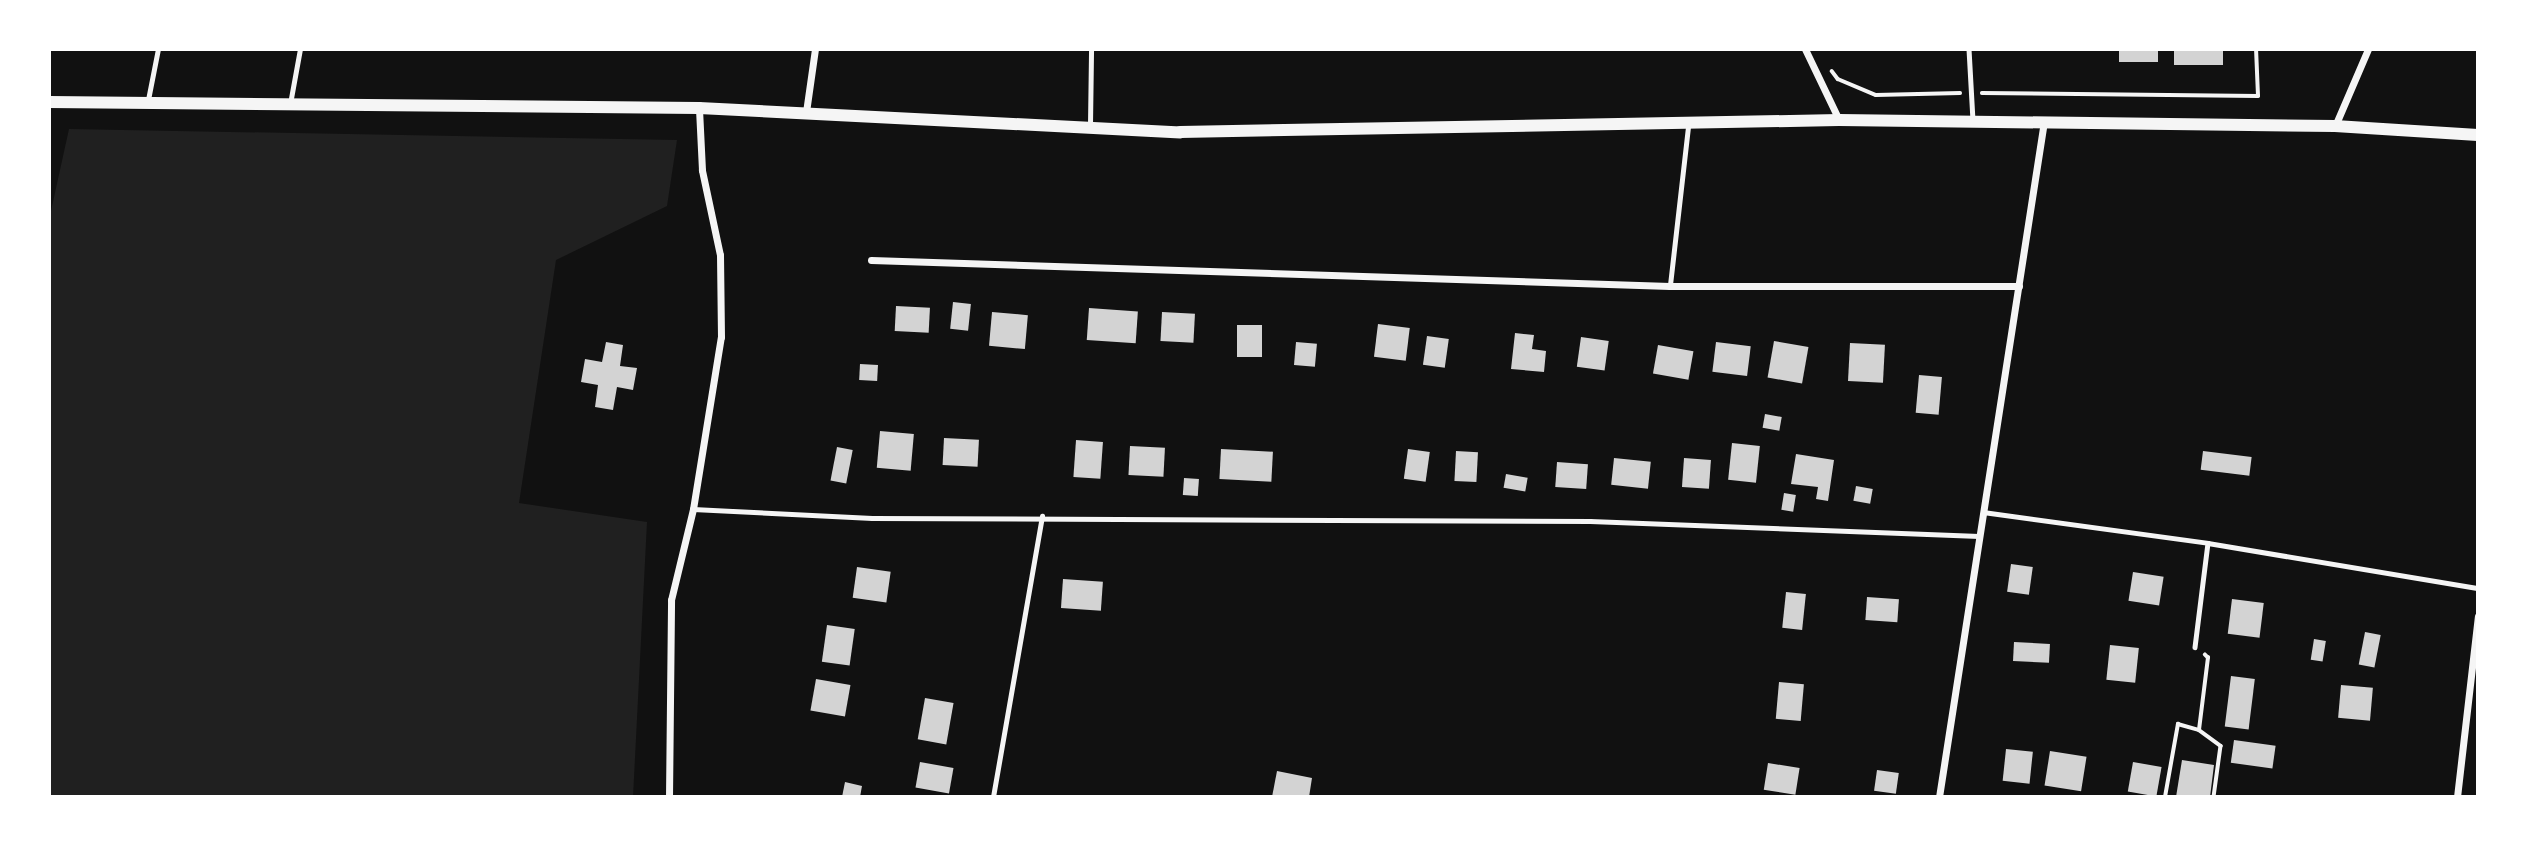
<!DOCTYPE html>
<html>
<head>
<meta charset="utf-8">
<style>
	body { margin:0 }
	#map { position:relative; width:2527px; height:846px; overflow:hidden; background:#111; font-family:"Noto Sans",sans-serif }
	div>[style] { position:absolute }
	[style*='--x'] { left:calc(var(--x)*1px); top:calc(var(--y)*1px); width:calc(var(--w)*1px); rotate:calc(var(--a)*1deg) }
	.green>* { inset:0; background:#202020 }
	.building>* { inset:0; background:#d3d3d3; transform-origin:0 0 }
	.path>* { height:3.5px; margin:-1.75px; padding:0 1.75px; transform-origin:1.75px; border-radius:1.75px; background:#f5f5f5 }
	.service>* { height:4.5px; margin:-2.25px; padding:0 2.25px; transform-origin:2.25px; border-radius:2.25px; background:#f5f5f5 }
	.minor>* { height:7px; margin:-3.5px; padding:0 3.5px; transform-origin:3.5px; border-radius:3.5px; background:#f5f5f5 }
	.tertiary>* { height:12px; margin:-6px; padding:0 6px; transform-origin:6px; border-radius:6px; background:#f5f5f5 }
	span { translate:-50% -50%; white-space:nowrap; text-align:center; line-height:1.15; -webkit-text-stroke:7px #fff; paint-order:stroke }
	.frame { position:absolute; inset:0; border:51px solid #fff; pointer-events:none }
</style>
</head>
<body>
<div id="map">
	<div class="green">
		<i style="clip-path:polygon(69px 129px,677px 140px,667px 206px,556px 260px,519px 503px,647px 522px,633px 797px,49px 797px,49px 220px)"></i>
	</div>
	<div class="building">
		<i style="left:2119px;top:49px;width:39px;height:13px"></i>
		<i style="left:2174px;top:49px;width:49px;height:16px"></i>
		<i style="left:953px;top:302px;width:18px;height:27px;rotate:6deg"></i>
		<i style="left:896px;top:306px;width:34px;height:25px;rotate:3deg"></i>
		<i style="left:1089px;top:308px;width:49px;height:32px;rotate:4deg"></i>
		<i style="left:992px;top:312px;width:36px;height:34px;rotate:5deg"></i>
		<i style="left:1162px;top:312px;width:33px;height:29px;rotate:3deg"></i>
		<i style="left:1378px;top:324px;width:32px;height:33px;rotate:7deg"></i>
		<i style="left:1237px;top:325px;width:25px;height:32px"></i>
		<i style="clip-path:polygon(1515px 333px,1534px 335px,1532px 349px,1546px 351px,1544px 372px,1511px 369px)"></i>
		<i style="left:1427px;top:336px;width:22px;height:29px;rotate:8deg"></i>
		<i style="left:1581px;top:337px;width:28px;height:30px;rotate:8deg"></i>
		<i style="left:1774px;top:341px;width:35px;height:37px;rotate:10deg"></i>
		<i style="clip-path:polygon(606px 342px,623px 345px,620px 366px,637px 368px,633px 390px,617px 387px,613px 410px,595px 407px,598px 385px,581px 382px,585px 359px,602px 362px)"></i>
		<i style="left:1296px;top:342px;width:21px;height:23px;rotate:5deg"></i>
		<i style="left:1716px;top:342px;width:35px;height:30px;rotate:7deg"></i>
		<i style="left:1850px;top:343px;width:35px;height:38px;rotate:3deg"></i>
		<i style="left:1658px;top:345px;width:36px;height:29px;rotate:10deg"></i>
		<i style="left:860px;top:364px;width:18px;height:16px;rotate:3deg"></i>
		<i style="left:1919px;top:375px;width:23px;height:38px;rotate:5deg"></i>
		<i style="left:1765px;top:414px;width:17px;height:14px;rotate:10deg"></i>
		<i style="left:880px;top:431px;width:34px;height:37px;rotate:5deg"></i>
		<i style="left:944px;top:438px;width:35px;height:27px;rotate:3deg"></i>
		<i style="left:1076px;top:440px;width:27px;height:37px;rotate:4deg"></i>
		<i style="left:1732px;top:443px;width:28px;height:37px;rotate:6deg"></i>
		<i style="left:1130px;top:446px;width:35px;height:29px;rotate:3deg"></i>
		<i style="left:837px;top:447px;width:16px;height:34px;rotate:11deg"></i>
		<i style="left:1221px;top:449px;width:52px;height:30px;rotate:3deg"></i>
		<i style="left:1408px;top:449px;width:22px;height:30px;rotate:8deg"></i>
		<i style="left:1456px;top:451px;width:22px;height:30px;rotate:3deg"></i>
		<i style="left:2203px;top:451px;width:49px;height:19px;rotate:7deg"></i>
		<i style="clip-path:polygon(1796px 454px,1834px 460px,1828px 501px,1816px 499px,1818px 487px,1791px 484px)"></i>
		<i style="left:1614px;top:458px;width:37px;height:27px;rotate:6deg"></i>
		<i style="left:1684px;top:458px;width:27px;height:29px;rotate:4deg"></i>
		<i style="left:1557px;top:462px;width:31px;height:25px;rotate:4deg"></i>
		<i style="left:1506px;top:474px;width:22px;height:14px;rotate:10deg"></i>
		<i style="left:1184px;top:478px;width:15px;height:17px;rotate:4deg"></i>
		<i style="left:1856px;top:486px;width:17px;height:15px;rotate:10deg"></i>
		<i style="left:1784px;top:493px;width:12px;height:17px;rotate:9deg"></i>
		<i style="left:2011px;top:564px;width:22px;height:28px;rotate:8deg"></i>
		<i style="left:857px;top:567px;width:34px;height:31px;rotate:8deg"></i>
		<i style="left:2133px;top:572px;width:31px;height:29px;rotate:9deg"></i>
		<i style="left:1063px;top:579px;width:40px;height:29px;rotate:4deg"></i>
		<i style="left:1786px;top:592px;width:20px;height:36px;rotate:6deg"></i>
		<i style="left:1867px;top:597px;width:32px;height:23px;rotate:4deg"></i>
		<i style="left:2232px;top:599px;width:32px;height:35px;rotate:7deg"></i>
		<i style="left:827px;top:625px;width:28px;height:37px;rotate:8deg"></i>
		<i style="left:2365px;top:632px;width:16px;height:33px;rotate:11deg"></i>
		<i style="left:2314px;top:639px;width:12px;height:21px;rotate:9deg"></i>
		<i style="left:2014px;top:642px;width:36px;height:19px;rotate:3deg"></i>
		<i style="left:2110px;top:645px;width:29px;height:35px;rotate:6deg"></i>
		<i style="left:2231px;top:676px;width:24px;height:51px;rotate:7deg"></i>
		<i style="left:816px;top:679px;width:35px;height:32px;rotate:10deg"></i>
		<i style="left:1779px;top:682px;width:25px;height:37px;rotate:5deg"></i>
		<i style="left:2341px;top:685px;width:32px;height:33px;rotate:5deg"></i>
		<i style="left:925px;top:698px;width:29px;height:42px;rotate:10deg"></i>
		<i style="left:2234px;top:740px;width:42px;height:23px;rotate:8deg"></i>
		<i style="left:2006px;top:749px;width:27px;height:32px;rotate:6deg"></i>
		<i style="left:2050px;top:751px;width:37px;height:35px;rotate:9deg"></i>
		<i style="clip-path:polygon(2182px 760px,2214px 765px,2210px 797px,2176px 797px)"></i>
		<i style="left:920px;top:762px;width:34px;height:26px;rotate:10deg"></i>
		<i style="left:2133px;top:762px;width:29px;height:30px;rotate:10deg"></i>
		<i style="left:1768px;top:763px;width:32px;height:27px;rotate:9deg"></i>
		<i style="left:1877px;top:770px;width:22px;height:21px;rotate:8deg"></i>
		<i style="clip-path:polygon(1277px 771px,1312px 778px,1309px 797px,1272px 797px)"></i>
		<i style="clip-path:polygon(845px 782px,862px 786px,860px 797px,842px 797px)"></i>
	</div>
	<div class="path">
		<i style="--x:1832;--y:71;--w:10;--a:53"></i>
		<i style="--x:1838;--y:79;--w:41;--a:22.8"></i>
		<i style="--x:1876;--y:95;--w:84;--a:-1.4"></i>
		<i style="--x:1982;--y:93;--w:276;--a:0.6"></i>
		<i style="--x:2258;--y:96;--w:47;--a:-92.4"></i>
		<i style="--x:2199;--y:730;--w:27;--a:36"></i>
		<i style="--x:2221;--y:746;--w:51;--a:97.8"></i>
		<i style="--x:2165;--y:797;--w:74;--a:-79.9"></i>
		<i style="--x:2178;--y:724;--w:22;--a:16"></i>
		<i style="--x:2199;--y:730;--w:73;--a:-82.9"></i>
		<i style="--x:2208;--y:658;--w:4;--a:-135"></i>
	</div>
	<div class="service">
		<i style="--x:1969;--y:49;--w:71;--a:86.8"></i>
		<i style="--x:148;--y:100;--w:52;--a:-78.9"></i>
		<i style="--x:290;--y:104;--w:56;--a:-79.7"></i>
		<i style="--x:1090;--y:125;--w:76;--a:-89.2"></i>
		<i style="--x:1670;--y:285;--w:160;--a:-83.5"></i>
		<i style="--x:693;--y:509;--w:179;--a:2.9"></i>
		<i style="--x:872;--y:518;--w:718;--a:0.24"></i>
		<i style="--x:1590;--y:521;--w:389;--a:2.2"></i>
		<i style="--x:1983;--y:512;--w:227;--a:7.8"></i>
		<i style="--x:2208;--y:543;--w:105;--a:97.1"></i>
		<i style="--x:2208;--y:543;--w:274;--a:9.5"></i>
		<i style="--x:993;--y:797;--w:285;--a:-80.1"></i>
	</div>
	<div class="minor">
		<i style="--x:1805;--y:49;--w:79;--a:64.4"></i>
		<i style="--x:806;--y:112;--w:64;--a:-81.9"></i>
		<i style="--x:2335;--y:126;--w:84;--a:-66.8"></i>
		<i style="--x:871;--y:260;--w:799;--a:1.86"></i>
		<i style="--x:1670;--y:286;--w:349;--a:0"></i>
		<i style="--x:669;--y:797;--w:197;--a:-89.4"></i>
		<i style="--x:671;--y:600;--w:94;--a:-76.4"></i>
		<i style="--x:693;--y:509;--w:174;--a:-80.8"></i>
		<i style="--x:721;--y:337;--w:82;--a:-90.7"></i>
		<i style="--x:720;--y:255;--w:87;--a:-102"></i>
		<i style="--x:702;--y:170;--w:62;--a:-92.8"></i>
		<i style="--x:1939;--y:797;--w:684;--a:-81.17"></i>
		<i style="--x:2457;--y:797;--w:182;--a:-83.4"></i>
	</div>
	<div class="tertiary">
		<i style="--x:49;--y:102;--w:650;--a:0.53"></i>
		<i style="--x:699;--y:108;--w:482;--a:2.9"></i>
		<i style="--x:1180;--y:132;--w:659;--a:-1.04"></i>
		<i style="--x:1839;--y:120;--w:496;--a:0.7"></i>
		<i style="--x:2335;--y:126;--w:143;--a:3.6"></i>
	</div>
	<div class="frame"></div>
</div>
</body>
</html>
